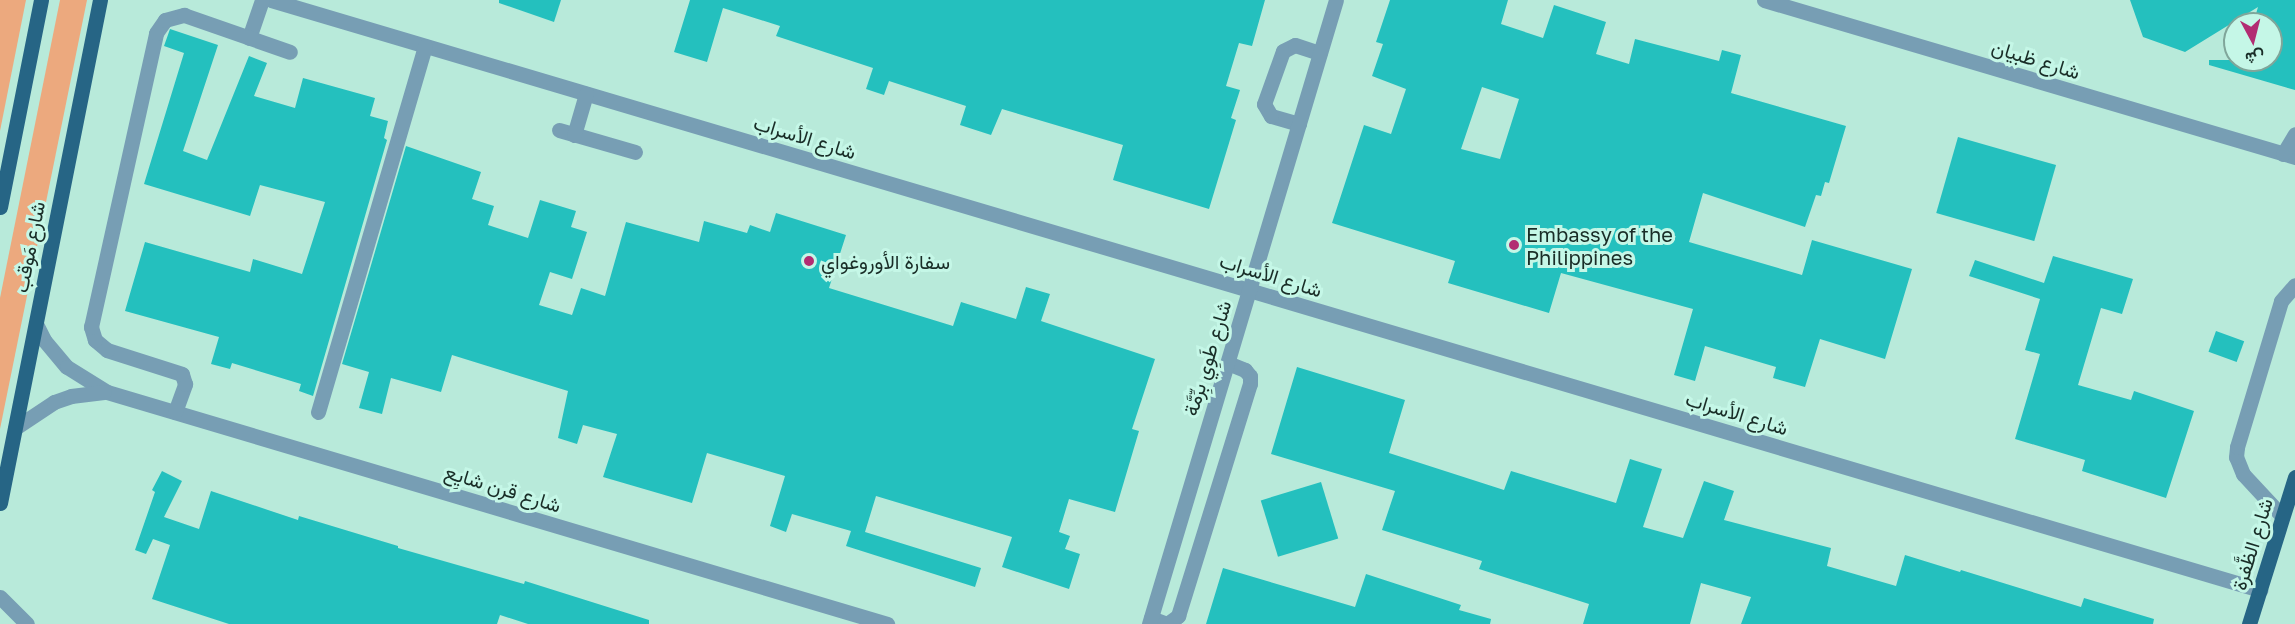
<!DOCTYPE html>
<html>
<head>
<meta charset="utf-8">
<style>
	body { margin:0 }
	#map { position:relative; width:2295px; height:624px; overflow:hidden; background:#b8eada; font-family:"Golos Text",Vazirmatn,sans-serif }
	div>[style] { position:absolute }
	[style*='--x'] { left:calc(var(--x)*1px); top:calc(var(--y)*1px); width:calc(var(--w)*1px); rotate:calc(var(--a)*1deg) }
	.green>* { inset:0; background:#eca97e }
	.building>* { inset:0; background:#24c0be; transform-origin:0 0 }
	.minor>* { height:15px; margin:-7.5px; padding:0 7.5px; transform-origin:7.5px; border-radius:7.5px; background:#779eb4 }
	.major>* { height:15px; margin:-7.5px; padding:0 7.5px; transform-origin:7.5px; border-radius:7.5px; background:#266585 }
	.dots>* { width:16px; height:16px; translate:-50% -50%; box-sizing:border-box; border:3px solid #c5f7e7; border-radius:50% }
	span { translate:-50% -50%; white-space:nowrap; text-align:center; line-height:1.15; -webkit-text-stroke:6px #c5f7e7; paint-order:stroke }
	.street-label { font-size:20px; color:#192d27 }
	.poi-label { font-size:20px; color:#192d27 }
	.left { translate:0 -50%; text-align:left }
	.north { position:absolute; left:2223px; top:12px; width:60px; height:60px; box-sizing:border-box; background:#c5f7e7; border:2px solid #80a69a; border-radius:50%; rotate:173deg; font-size:16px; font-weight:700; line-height:24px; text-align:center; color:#192d27 }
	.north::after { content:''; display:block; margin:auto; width:21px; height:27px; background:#b22c72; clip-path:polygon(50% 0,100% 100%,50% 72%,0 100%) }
</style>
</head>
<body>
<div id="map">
	<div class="green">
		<i style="clip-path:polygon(0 0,26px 0,0 131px)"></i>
		<i style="clip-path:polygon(60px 0,87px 0,0 429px,0 298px)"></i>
	</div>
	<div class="building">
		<i style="clip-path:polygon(499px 0,561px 0,554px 22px,499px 3px)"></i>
		<i style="clip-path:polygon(690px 0,1265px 0,1252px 46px,1239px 43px,1226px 86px,1240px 90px,1231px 118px,1236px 120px,1209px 209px,1113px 180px,1123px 145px,1002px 109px,991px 135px,960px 125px,966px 106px,889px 81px,884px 95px,866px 89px,873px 68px,776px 36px,780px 26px,723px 8px,707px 62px,674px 52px)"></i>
		<i style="clip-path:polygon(evenodd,1390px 0,1508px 0,1501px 24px,1543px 38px,1554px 5px,1606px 22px,1596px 54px,1629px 64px,1635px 39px,1719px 61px,1722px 50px,1741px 55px,1731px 93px,1846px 126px,1829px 183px,1825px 182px,1821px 196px,1816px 195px,1805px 227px,1703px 193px,1689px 242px,1802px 275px,1812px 240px,1912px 269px,1885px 359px,1820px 339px,1805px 387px,1773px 378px,1776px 367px,1705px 346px,1695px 381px,1674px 375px,1693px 309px,1561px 273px,1549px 313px,1448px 283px,1455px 261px,1332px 223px,1364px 125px,1391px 134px,1406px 89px,1372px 76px,1383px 44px,1376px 42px,1390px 0,1482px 87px,1519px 99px,1500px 159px,1461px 149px,1482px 87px)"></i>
		<i style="clip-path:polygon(2130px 0,2295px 0,2295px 90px,2209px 65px,2209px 60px,2271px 60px,2271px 24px,2253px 24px,2258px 7px,2185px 52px,2143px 37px)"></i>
		<i style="clip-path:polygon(170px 29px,218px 45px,183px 151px,207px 160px,249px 56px,267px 63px,254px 96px,295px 108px,303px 78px,375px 98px,370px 116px,388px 121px,384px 138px,387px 140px,313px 396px,299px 391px,301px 384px,232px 363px,230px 369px,211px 364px,219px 337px,125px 311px,145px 242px,250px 272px,253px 259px,302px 274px,325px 202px,260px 185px,250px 216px,144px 184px,184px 53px,164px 46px)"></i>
		<i style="left:1958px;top:137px;width:102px;height:79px;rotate:16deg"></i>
		<i style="clip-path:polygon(406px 146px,481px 172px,472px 199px,494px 206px,488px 225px,528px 238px,540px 200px,576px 211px,571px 227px,587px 232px,572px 279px,550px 272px,539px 305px,572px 315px,581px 288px,605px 296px,626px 222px,699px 242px,704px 221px,747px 233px,750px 225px,770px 232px,776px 213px,846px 235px,829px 288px,953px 326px,961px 302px,1016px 319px,1026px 287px,1050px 294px,1041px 321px,1155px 359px,1132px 429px,1139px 431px,1115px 512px,1069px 499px,1059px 532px,1070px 536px,1065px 549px,1080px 554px,1069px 589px,1002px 567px,1012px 537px,876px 496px,865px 532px,981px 568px,975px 587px,846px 546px,851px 531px,792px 514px,786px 532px,770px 526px,785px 476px,707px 453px,692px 503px,603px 477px,617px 434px,583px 425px,577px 444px,558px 438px,568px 391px,452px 355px,441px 392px,391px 378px,382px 414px,359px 408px,369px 372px,342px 364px)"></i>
		<i style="clip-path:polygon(2053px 256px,2133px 279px,2122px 314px,2101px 308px,2078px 385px,2131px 400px,2134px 391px,2194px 411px,2166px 498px,2082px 471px,2085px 460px,2015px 439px,2040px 354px,2025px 350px,2040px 299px,1969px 276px,1975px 260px,2044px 283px)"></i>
		<i style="left:2216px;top:331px;width:30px;height:22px;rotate:20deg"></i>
		<i style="clip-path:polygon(1297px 367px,1405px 400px,1389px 453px,1504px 490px,1511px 471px,1616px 503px,1630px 459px,1662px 469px,1643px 527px,1683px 538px,1704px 481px,1734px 491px,1724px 520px,1831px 548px,1827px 566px,1896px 586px,1905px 555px,1960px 572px,1961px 570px,2081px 607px,2084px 598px,2154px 619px,2153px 624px,1741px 624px,1751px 597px,1701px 583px,1690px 624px,1583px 624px,1589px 604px,1479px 569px,1482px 561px,1382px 530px,1395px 491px,1271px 454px)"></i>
		<i style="clip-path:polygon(162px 471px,182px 481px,164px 517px,199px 529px,211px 491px,298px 520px,299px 516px,398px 546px,398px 548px,524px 584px,525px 581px,649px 620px,649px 624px,528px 624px,500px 615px,497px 624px,229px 624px,152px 599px,170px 545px,153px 539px,146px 554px,135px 550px,155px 492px,152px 490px)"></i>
		<i style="left:1321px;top:482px;width:59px;height:63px;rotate:73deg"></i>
		<i style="clip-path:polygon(1223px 568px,1355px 607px,1366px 574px,1461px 605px,1459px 610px,1491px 619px,1490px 624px,1206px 624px)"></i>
	</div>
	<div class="minor">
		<i style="--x:271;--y:0;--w:2075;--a:16.52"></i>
		<i style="--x:1764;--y:0;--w:554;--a:16.47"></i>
		<i style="--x:249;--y:38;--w:40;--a:-71.1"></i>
		<i style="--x:1299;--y:124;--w:29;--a:-164"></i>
		<i style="--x:1271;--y:116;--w:14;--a:-120"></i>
		<i style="--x:1264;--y:104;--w:56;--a:-70.3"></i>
		<i style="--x:1283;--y:51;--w:13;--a:-27"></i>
		<i style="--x:1295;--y:45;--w:26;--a:18"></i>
		<i style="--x:559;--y:130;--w:79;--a:16.1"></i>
		<i style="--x:574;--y:135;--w:43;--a:-73.7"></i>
		<i style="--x:2283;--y:154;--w:23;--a:-59"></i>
		<i style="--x:36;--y:324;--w:18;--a:63"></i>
		<i style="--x:44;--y:340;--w:35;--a:50"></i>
		<i style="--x:67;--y:367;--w:47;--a:32"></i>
		<i style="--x:107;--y:392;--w:814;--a:16.56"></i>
		<i style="--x:175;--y:412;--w:30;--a:-70"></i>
		<i style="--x:185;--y:384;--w:10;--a:-107"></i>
		<i style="--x:182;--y:374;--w:79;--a:-162.3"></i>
		<i style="--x:107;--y:350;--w:16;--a:-140"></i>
		<i style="--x:95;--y:340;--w:14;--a:-107"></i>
		<i style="--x:91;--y:327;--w:301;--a:-77.5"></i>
		<i style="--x:156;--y:33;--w:16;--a:-55"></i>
		<i style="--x:165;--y:20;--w:20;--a:-15"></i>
		<i style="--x:184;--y:15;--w:112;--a:19.2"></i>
		<i style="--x:318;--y:412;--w:381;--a:-73.7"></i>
		<i style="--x:15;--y:428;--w:47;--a:-33.7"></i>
		<i style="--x:54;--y:402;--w:18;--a:-19"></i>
		<i style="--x:71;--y:396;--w:33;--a:-7"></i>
		<i style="--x:2282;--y:516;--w:57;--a:-132.9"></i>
		<i style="--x:2243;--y:474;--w:18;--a:-112"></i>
		<i style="--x:2236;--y:457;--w:10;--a:-84"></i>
		<i style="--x:2237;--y:447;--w:152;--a:-73.2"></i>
		<i style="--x:2281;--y:301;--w:21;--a:-49"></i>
		<i style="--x:0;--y:597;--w:38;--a:45"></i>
		<i style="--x:1151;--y:618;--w:17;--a:21"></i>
		<i style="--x:1167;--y:624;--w:14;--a:-36"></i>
		<i style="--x:1178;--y:616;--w:243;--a:-72.8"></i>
		<i style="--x:1250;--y:384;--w:8;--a:-90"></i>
		<i style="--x:1250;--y:376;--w:8;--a:-130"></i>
		<i style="--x:1245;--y:370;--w:18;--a:-158"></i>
		<i style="--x:1149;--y:624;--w:651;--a:-73.32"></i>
	</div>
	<div class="major">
		<i style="--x:0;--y:207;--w:211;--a:-78.8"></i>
		<i style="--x:0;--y:503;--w:513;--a:-78.76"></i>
		<i style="--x:2249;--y:624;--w:154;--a:-72.6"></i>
	</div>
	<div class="dots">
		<i style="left:1514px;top:245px;background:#b22c72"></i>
		<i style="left:809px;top:261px;background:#b22c72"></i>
	</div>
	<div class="street-label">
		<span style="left:2036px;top:59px;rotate:17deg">شارع ظبيان</span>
		<span style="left:805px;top:137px;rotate:17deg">شارع الأسراب</span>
		<span style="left:29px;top:247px;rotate:-79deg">شارع مَوقب</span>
		<span style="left:1271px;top:275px;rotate:17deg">شارع الأسراب</span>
		<span style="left:1207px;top:358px;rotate:-73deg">شارع طَوِي بِرِّمَّة</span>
		<span style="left:1737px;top:413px;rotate:17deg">شارع الأسراب</span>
		<span style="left:503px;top:488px;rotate:17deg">شارع قرن شايِع</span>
		<span style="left:2252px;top:544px;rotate:-73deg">شارع الظَّفرة</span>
	</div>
	<div class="poi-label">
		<span class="left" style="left:1526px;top:246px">Embassy of the<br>Philippines</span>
		<span class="left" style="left:821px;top:261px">سفارة الأوروغواي</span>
	</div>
	<div class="north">ش</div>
</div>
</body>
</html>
